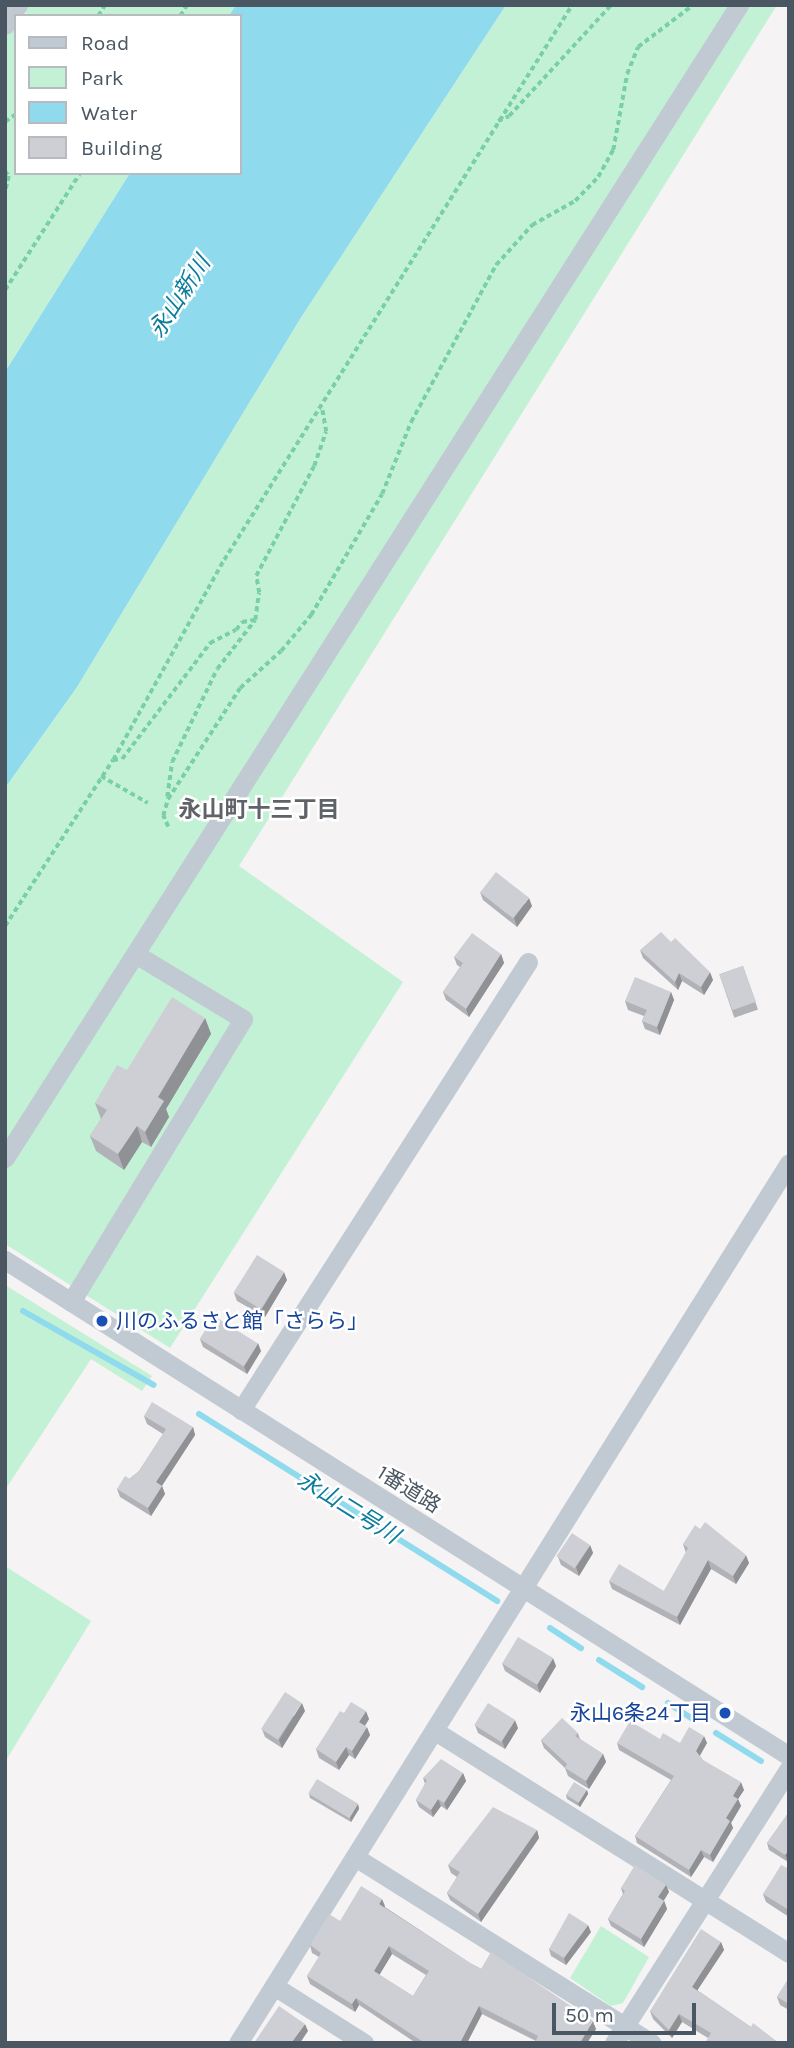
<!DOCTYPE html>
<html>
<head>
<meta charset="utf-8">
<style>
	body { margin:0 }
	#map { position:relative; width:794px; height:2048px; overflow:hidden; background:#f5f3f3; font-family:Karla,"Noto Sans JP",sans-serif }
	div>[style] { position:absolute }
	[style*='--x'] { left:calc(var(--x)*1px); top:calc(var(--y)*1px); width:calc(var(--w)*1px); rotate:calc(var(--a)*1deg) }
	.green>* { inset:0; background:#c3f1d5; transform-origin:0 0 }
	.water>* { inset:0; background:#90daee }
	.stream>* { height:6px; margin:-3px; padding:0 3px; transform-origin:3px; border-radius:3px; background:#90daee }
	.path>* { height:3.5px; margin-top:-1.75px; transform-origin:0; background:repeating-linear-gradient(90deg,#7ad0a6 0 5px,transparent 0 8.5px) }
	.minor>* { height:19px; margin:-9.5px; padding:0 9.5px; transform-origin:9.5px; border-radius:9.5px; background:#c1cad2 }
	.wall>* { inset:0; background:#b0b2b7; transform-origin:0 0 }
	.shaded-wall>* { inset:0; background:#909195 }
	.building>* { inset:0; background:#cdcfd5; transform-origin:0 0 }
	.dots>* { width:19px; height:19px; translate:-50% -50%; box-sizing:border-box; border:4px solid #fff; border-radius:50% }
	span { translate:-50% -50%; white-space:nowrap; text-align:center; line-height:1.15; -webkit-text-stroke:5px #fff; paint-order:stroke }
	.transit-label { font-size:21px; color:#164399 }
	.left { translate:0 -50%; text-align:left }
	.right { translate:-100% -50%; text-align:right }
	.street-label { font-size:21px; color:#4a5661 }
	.water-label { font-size:23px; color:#0c7c9b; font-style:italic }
	.neighbourhood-label { font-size:23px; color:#5f6368; font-weight:700 }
	.frame { position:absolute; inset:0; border:7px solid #4a5661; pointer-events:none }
	.legend { position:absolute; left:14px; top:14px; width:228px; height:161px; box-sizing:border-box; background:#fff; border:2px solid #b7bbc0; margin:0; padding:9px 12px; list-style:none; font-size:21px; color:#4a5661 }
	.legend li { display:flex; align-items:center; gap:14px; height:35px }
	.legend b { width:35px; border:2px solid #b7bbc0 }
	.scale { position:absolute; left:552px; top:2003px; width:144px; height:32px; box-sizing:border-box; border:4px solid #4a5661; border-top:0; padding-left:9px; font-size:21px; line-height:24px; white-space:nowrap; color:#4a5661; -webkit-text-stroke:5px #fff; paint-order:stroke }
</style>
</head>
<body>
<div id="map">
	<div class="green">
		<i style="left:26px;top:5px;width:210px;height:13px"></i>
		<i style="clip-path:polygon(506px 5px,777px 5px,239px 866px,403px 982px,170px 1348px,5px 1244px,5px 788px,77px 687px,300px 319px)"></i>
		<i style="clip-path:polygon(16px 22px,16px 173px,130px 173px,5px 372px,5px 39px)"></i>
		<i style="clip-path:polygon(5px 1285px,152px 1376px,142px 1391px,91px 1359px,5px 1490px)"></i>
		<i style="clip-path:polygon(5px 1566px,91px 1621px,5px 1762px)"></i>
		<i style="clip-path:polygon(601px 1926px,649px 1957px,623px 2003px,611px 2006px,570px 1978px)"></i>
	</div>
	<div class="water">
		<i style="clip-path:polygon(236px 5px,506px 5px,300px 319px,77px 687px,5px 788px,5px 372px,130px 173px,240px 173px,240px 16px,229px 16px)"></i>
	</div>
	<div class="stream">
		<i style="--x:23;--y:1311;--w:150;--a:29.5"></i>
		<i style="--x:199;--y:1414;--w:352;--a:32.1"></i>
		<i style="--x:550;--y:1628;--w:37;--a:33"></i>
		<i style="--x:599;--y:1660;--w:51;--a:32.1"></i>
		<i style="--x:668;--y:1703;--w:33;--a:33"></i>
		<i style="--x:716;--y:1733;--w:53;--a:31.9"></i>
	</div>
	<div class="path">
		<i style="--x:98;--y:16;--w:13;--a:-58"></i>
		<i style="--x:180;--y:16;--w:13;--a:-58"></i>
		<i style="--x:498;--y:121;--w:12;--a:-24"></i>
		<i style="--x:509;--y:116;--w:151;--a:-47.4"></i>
		<i style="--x:5;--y:122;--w:14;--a:-36"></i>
		<i style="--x:5;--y:171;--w:6;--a:51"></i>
		<i style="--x:9;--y:176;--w:18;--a:103"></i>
		<i style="--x:5;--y:290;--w:139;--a:-57.3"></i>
		<i style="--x:113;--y:760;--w:9;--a:-6"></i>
		<i style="--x:122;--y:759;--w:146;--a:-52.8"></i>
		<i style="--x:210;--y:643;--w:29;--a:-27"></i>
		<i style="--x:236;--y:630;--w:10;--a:-53"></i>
		<i style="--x:242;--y:622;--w:13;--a:-9"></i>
		<i style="--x:101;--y:776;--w:54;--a:29.9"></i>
		<i style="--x:167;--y:797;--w:35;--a:-82"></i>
		<i style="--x:172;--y:762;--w:103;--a:-64.2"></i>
		<i style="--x:217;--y:669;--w:62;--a:-52.2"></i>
		<i style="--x:255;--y:620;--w:27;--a:-82"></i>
		<i style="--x:259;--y:593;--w:17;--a:-100"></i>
		<i style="--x:256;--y:576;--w:124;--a:-62.2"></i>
		<i style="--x:314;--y:466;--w:36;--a:-71"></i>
		<i style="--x:326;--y:432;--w:22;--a:-100"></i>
		<i style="--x:168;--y:827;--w:12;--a:-114"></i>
		<i style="--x:163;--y:816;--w:18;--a:-74"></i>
		<i style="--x:168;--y:799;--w:132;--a:-57"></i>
		<i style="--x:240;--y:688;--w:55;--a:-42.1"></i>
		<i style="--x:281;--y:651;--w:47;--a:-50.2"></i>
		<i style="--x:311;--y:615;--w:140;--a:-59.6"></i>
		<i style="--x:382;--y:494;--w:78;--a:-68.1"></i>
		<i style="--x:411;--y:422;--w:179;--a:-61.6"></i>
		<i style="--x:496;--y:265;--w:54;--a:-48"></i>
		<i style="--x:532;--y:225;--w:49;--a:-29.2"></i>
		<i style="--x:575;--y:201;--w:33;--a:-46"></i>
		<i style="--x:598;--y:177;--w:31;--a:-61"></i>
		<i style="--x:613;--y:150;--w:77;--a:-79.6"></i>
		<i style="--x:627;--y:74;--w:29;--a:-68"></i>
		<i style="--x:638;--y:47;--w:69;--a:-37.4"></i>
		<i style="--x:5;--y:926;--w:198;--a:-57"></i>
		<i style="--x:113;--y:760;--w:229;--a:-61"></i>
		<i style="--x:224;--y:560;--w:655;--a:-57.91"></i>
	</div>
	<div class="minor">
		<i style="--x:5;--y:25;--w:24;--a:-57"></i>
		<i style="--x:5;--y:1158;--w:1367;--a:-57.52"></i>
		<i style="--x:5;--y:1260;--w:928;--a:32.32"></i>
		<i style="--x:71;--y:1302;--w:331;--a:-58.7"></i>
		<i style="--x:243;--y:1019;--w:124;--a:-148.9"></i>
		<i style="--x:241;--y:1410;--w:532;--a:-57.36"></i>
		<i style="--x:435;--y:1731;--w:418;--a:32.1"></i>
		<i style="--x:355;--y:1857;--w:350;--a:32.1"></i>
		<i style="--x:274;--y:1986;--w:107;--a:32.3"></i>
		<i style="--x:238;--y:2043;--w:1038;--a:-57.95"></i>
		<i style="--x:614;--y:2043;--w:326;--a:-57.5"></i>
	</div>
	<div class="wall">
		<i style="clip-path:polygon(480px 892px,532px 906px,517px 927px,483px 900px)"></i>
		<i style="clip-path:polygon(640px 950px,713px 980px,704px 995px,682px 981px,678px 990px,643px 958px)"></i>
		<i style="clip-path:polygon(501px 954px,504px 963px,469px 1017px,446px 1000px,443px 992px,460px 967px,457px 965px,454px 957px)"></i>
		<i style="left:743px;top:966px;width:46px;height:25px;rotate:71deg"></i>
		<i style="clip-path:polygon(671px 992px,674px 1000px,660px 1035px,645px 1029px,642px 1021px,644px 1016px,628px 1010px,625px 1001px)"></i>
		<i style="clip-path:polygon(205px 1018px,211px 1034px,166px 1109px,169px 1117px,151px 1147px,142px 1142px,124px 1170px,96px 1151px,90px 1136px,101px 1119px,95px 1103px,127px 1070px)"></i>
		<i style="clip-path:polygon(287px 1280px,265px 1317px,237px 1301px,234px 1293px)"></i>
		<i style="clip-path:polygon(200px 1339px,261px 1351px,247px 1374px,203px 1347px)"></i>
		<i style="clip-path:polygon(144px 1416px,193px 1427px,195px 1435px,162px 1486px,165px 1494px,151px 1516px,120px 1497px,117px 1489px,139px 1471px,163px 1434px,147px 1424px)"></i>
		<i style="clip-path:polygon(683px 1544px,749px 1563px,736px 1584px,711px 1569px,680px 1625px,612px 1589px,609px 1581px,664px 1591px,686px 1553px)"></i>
		<i style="clip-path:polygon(590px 1545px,593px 1553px,579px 1576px,561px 1565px,558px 1557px)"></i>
		<i style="clip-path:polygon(502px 1663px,556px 1666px,540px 1693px,505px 1671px)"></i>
		<i style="clip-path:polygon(305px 1711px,282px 1748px,265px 1737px,262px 1729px)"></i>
		<i style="clip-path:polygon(344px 1713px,369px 1719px,365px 1726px,370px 1735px,355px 1759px,349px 1755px,339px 1770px,319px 1758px,316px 1749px)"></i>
		<i style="clip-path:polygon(475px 1725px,518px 1728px,505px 1749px,478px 1733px)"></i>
		<i style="clip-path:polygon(578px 1733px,580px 1739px,603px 1754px,606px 1762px,589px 1789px,568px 1776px,565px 1768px,544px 1748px,541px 1740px)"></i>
		<i style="clip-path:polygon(660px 1739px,680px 1743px,707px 1743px,700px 1756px,703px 1760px,744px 1790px,738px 1799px,741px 1806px,731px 1823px,733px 1828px,713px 1862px,704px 1857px,691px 1877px,637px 1843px,635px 1836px,671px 1780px,619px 1750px,617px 1743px)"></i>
		<i style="clip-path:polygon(463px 1773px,466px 1781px,447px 1810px,441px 1806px,433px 1817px,419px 1807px,416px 1800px,425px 1784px,423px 1778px)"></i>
		<i style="clip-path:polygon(587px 1790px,588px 1794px,580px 1807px,567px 1799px,566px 1795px)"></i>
		<i style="clip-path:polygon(309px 1794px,358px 1804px,359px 1809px,351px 1822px,310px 1798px)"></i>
		<i style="clip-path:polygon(789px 1812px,788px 1862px,769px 1850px,767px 1843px)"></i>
		<i style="clip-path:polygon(537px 1830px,539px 1838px,481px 1922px,450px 1900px,447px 1893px,457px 1877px,451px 1873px,448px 1865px)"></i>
		<i style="clip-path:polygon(789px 1869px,789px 1917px,766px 1902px,763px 1894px)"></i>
		<i style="clip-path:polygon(666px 1885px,669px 1892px,664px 1900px,667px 1909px,644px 1947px,611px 1926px,608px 1919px,623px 1894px,621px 1888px)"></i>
		<i style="clip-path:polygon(evenodd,385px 1906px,385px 1907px,470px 1963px,596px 2029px,587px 2043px,535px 2043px,536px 2041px,482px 2014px,467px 2043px,416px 2043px,359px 2005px,355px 2012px,310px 1984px,307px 1976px,319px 1957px,312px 1953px,310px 1945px,340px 1921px,385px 1906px,392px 1954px,426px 1975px,413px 1996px,379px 1975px,392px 1954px)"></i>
		<i style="clip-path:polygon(591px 1932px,566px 1965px,551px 1956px,549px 1949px)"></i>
		<i style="clip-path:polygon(721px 1942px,724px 1950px,697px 1990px,751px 2027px,779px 2043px,708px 2038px,682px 2022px,672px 2038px,653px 2019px,650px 2011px)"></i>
		<i style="clip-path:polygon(789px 1978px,789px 2010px,780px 2005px,777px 1997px)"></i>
	</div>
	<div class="shaded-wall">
		<i style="clip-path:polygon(529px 898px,532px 906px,517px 927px,514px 918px)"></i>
		<i style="clip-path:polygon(501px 954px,504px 963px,469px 1017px,466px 1009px)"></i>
		<i style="clip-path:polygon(710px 972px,713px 980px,704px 995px,701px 987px)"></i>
		<i style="clip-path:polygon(679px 973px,682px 981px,678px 990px,675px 982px)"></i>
		<i style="clip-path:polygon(671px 992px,674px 1000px,660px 1035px,657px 1027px)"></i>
		<i style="clip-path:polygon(205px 1018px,211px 1034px,166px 1109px,169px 1117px,151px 1147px,145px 1132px,158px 1097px)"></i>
		<i style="clip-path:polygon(137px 1126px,142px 1142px,124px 1170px,118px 1154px)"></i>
		<i style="clip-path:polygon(284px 1272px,287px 1280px,265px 1317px,262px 1309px)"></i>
		<i style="clip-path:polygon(258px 1343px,261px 1351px,247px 1374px,244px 1366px)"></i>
		<i style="clip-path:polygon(193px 1427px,195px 1435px,159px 1490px,156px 1482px)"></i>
		<i style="clip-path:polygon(162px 1486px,165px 1494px,151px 1516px,148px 1508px)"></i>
		<i style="clip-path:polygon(590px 1545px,593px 1553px,579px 1576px,576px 1567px)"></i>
		<i style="clip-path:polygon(746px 1555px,749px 1563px,736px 1584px,733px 1576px)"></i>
		<i style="clip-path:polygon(708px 1560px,711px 1569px,680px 1625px,677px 1617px)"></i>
		<i style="clip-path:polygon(553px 1658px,556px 1666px,540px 1693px,537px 1685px)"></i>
		<i style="clip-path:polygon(302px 1703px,305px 1711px,282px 1748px,279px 1740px)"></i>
		<i style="clip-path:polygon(366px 1711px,369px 1719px,362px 1730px,359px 1722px)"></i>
		<i style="clip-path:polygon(515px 1720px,518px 1728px,505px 1749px,502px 1741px)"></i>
		<i style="clip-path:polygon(367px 1727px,370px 1735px,355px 1759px,352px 1751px)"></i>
		<i style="clip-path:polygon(704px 1736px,707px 1743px,698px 1758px,696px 1751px)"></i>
		<i style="clip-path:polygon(346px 1747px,349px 1755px,339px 1770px,336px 1762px)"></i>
		<i style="clip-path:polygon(603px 1754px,606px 1762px,589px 1789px,586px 1781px)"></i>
		<i style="clip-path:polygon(463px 1773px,466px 1781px,447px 1810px,444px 1803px)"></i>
		<i style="clip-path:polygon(741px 1782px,744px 1790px,738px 1799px,741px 1806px,731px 1823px,733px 1828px,713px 1862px,710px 1855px,726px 1818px,733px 1796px)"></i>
		<i style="clip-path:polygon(587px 1790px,588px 1794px,580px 1807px,578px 1803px)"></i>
		<i style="clip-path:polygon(438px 1799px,441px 1806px,433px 1817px,431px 1810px)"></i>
		<i style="clip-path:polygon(358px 1804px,359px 1809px,351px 1822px,350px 1817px)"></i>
		<i style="clip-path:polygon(537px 1830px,539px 1838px,481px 1922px,478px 1914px)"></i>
		<i style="clip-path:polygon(701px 1850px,704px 1857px,691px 1877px,689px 1870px)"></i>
		<i style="clip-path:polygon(789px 1850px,789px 1861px,788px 1862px,785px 1855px)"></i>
		<i style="clip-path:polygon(666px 1885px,669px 1892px,661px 1905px,658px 1897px)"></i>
		<i style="clip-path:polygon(382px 1899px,385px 1906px,382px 1911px,379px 1904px)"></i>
		<i style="clip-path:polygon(664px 1901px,667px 1909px,644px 1947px,641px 1939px)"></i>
		<i style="clip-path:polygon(588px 1925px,591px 1932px,566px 1965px,564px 1958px)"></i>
		<i style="clip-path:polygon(721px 1942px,724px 1950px,695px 1994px,692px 1987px)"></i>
		<i style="clip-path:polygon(389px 1946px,392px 1954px,377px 1979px,374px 1971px)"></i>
		<i style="clip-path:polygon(356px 1998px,359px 2005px,355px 2012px,352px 2004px)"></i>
		<i style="clip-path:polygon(479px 2006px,482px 2014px,467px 2043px,460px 2043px)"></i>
		<i style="clip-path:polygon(679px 2014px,682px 2022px,672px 2038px,669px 2030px)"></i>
		<i style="clip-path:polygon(593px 2021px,596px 2029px,587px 2043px,580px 2043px)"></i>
		<i style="clip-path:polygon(305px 2024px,308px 2031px,300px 2043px,291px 2043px)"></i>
	</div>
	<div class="building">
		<i style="left:496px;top:872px;width:42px;height:26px;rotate:38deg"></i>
		<i style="clip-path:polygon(661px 932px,671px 942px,675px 938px,710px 972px,701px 987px,679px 973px,675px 982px,640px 950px)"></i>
		<i style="clip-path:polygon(472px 933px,501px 954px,466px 1009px,443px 992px,463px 963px,454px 957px)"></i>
		<i style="left:743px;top:966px;width:38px;height:25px;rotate:70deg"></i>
		<i style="clip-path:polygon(635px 977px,671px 992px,657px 1027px,642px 1021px,647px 1010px,625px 1001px)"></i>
		<i style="clip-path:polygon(172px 997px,205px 1018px,158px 1097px,164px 1101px,145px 1132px,137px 1126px,118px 1154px,90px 1136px,107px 1110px,95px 1103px,117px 1065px,127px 1070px)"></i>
		<i style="left:257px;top:1255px;width:32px;height:44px;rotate:32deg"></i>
		<i style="left:214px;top:1316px;width:52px;height:27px;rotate:32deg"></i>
		<i style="clip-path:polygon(152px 1402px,193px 1427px,156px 1482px,162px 1486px,148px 1508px,117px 1489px,125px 1476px,130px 1479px,139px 1471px,166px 1429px,144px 1416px)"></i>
		<i style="clip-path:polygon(705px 1522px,746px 1555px,733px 1576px,708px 1560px,677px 1617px,609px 1581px,619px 1564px,664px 1591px,688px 1548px,683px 1544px,695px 1525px,700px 1529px)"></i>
		<i style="left:572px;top:1533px;width:22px;height:28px;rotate:34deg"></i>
		<i style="left:518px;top:1637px;width:41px;height:31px;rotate:31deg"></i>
		<i style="left:285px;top:1692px;width:20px;height:44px;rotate:33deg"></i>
		<i style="clip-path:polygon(351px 1702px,366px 1711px,359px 1722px,367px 1727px,352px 1751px,346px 1747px,336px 1762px,316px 1749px,340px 1711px,344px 1713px)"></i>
		<i style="left:488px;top:1703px;width:32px;height:26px;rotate:32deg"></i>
		<i style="clip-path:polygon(562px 1718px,578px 1733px,575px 1736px,603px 1754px,586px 1781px,565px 1768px,567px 1764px,541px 1740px)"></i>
		<i style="clip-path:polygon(630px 1721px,660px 1739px,663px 1733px,680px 1743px,689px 1727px,704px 1736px,696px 1751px,703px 1760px,741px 1782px,733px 1796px,738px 1799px,726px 1818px,730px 1821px,710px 1855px,701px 1850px,689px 1870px,635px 1836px,674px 1776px,617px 1743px)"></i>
		<i style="clip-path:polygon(441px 1759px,463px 1773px,444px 1803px,438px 1799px,431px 1810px,416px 1800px,427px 1780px,423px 1778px)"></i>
		<i style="left:317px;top:1779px;width:48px;height:17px;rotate:31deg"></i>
		<i style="left:574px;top:1782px;width:15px;height:15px;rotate:32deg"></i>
		<i style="clip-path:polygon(493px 1807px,537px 1830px,478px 1914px,447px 1893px,460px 1872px,448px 1865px)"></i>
		<i style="clip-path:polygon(789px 1812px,789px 1850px,785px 1855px,767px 1843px)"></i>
		<i style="clip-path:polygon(635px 1865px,666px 1885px,658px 1897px,664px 1901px,641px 1939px,608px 1919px,625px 1891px,621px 1888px)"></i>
		<i style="clip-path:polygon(781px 1865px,789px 1869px,789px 1910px,763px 1894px)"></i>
		<i style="clip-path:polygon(evenodd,361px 1886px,382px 1899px,379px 1904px,470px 1963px,481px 1969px,491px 1952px,593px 2021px,580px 2043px,535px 2043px,538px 2036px,479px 2006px,460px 2043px,425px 2043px,356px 1998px,352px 2004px,307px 1976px,321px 1953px,310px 1945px,329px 1914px,340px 1921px,361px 1886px,389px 1946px,429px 1971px,413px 1996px,374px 1971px,389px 1946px)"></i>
		<i style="clip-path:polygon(569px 1913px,588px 1925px,564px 1958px,549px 1949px)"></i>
		<i style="clip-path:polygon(701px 1929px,721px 1942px,692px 1987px,751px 2027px,753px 2023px,779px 2043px,705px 2043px,711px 2033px,679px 2014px,669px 2030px,650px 2011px)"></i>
		<i style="clip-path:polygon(789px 1978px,789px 2004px,777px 1997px)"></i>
		<i style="clip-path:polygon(279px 2006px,305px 2024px,291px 2043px,254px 2043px)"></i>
	</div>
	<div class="dots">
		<i style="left:102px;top:1321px;background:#1a4fb4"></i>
		<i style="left:725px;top:1713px;background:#1a4fb4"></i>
	</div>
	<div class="transit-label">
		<span class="left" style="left:116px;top:1321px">川のふるさと館「さらら」</span>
		<span class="right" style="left:711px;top:1713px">永山6条24丁目</span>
	</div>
	<div class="street-label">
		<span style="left:409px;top:1489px;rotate:32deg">1番道路</span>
	</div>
	<div class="water-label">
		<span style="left:180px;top:297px;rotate:-57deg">永山新川</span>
		<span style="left:348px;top:1508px;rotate:32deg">永山二号川</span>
	</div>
	<div class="neighbourhood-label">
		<span style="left:259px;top:810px">永山町十三丁目</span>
	</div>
	<div class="frame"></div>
	<ul class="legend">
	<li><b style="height:9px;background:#c1cad2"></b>Road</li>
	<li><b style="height:19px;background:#c3f1d5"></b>Park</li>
	<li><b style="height:19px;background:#90daee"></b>Water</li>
	<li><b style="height:19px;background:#cdcfd5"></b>Building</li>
	</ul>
	<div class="scale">50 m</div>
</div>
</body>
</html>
